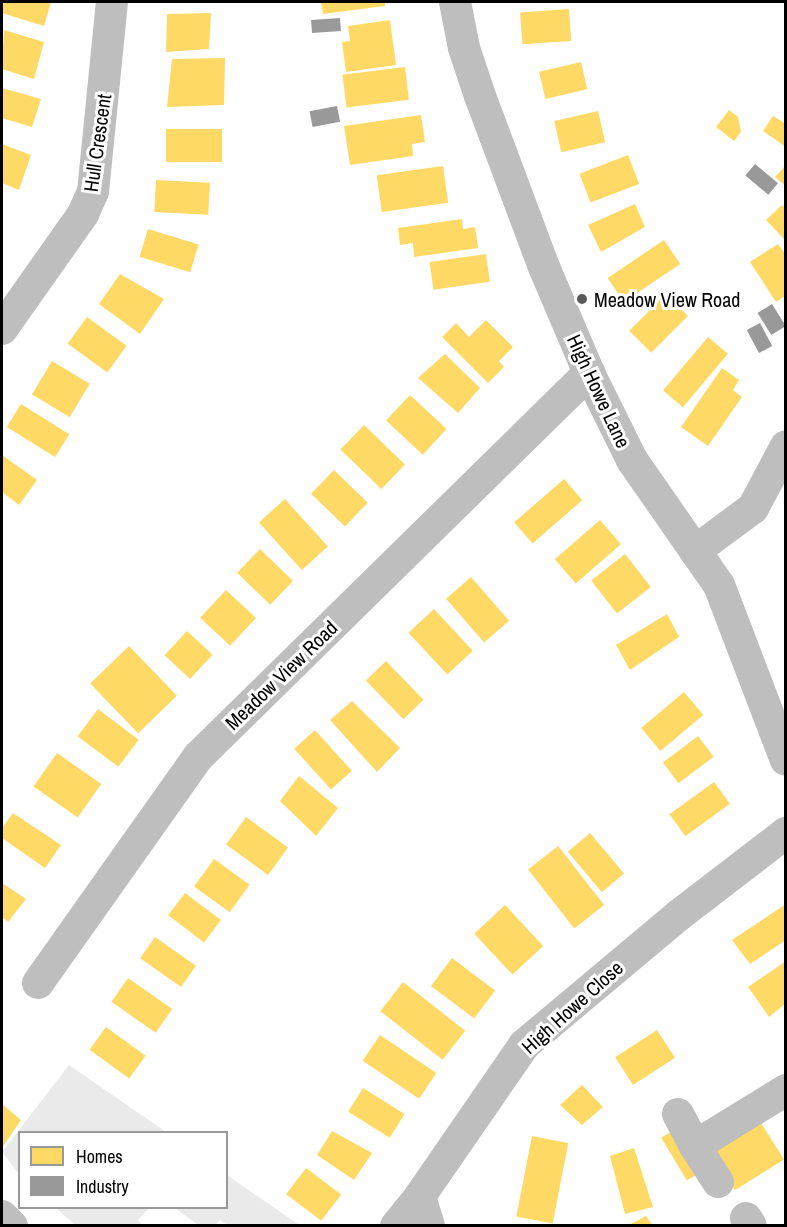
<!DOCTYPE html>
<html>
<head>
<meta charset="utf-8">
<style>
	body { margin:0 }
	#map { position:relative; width:787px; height:1227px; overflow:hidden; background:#fff; font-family:"Archivo Narrow",sans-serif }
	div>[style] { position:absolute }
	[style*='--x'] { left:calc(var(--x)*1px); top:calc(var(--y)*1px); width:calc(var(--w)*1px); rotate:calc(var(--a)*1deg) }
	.green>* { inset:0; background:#eaeaea }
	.homes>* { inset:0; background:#ffd966; transform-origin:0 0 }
	.industry>* { inset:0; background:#999; transform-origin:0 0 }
	.minor>* { height:32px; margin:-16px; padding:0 16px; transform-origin:16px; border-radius:16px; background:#bebebe }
	.dots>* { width:16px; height:16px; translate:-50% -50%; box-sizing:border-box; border:3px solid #fff; border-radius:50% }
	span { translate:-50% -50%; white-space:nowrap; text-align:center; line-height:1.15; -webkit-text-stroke:6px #fff; paint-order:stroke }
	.street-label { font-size:20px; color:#000 }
	.poi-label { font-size:20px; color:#000 }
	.left { translate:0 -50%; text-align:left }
	.frame { position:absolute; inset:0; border:3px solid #000; pointer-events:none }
	.legend { position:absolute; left:18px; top:1131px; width:210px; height:78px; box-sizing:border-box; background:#fff; border:2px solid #999; margin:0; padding:8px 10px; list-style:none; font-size:18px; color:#000 }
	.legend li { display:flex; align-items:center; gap:12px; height:30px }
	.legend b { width:30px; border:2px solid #999 }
</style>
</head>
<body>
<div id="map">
	<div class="green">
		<i style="clip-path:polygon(69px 1065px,166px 1132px,20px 1132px,19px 1174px,2px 1152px)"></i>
		<i style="clip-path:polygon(227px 1175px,299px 1225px,227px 1225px,220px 1220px,215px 1225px,198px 1225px,175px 1208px,226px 1208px)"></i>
		<i style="clip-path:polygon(56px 1208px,149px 1208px,138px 1220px,143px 1226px,75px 1225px)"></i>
	</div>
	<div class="homes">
		<i style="clip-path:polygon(2px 2px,51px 2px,44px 26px,2px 13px)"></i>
		<i style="clip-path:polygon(321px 2px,385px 2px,385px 6px,323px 14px)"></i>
		<i style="left:569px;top:9px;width:32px;height:49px;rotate:86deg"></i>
		<i style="clip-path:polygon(211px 13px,209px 49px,166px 52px,167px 14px)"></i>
		<i style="clip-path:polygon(390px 20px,396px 65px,346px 72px,342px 42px,350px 41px,348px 26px)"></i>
		<i style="clip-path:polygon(4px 30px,44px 42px,34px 79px,2px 69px)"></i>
		<i style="clip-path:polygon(225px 58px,224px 105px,167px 107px,172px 59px)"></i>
		<i style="left:581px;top:62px;width:28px;height:43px;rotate:77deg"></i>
		<i style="left:405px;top:67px;width:33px;height:63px;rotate:83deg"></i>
		<i style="clip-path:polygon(2px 88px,41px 99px,32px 127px,2px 118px)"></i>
		<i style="clip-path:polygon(729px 110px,738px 117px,741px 132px,734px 141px,716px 127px)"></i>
		<i style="left:598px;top:111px;width:32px;height:45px;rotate:77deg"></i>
		<i style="clip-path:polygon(421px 115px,425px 142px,412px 144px,413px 156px,350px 165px,344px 126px)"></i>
		<i style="clip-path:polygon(773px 116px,786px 124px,786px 147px,763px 131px)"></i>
		<i style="left:166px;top:129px;width:56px;height:33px"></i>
		<i style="clip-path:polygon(2px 144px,31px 155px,19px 190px,2px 183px)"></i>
		<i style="left:628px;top:155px;width:31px;height:52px;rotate:69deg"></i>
		<i style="clip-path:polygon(786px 165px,786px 186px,775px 177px)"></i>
		<i style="left:443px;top:166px;width:37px;height:67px;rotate:82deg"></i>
		<i style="left:156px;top:180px;width:54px;height:32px;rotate:3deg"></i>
		<i style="clip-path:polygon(635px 204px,645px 227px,601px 252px,588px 225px)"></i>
		<i style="clip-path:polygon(782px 205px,786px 208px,786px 241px,766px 220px)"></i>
		<i style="clip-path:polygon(462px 219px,463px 229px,475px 227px,478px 248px,414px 257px,413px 243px,400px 245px,398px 228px)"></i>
		<i style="left:148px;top:229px;width:53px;height:29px;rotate:17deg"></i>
		<i style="left:664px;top:240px;width:29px;height:68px;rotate:56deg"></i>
		<i style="clip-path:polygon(778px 244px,786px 255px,786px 295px,776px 302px,750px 262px)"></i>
		<i style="left:486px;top:254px;width:28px;height:57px;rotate:82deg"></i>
		<i style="clip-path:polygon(120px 274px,164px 299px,140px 334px,99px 304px)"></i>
		<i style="left:666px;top:294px;width:31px;height:52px;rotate:45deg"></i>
		<i style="left:87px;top:317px;width:49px;height:33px;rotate:36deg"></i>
		<i style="clip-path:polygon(486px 320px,513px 347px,499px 361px,504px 367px,488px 383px,442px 337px,456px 323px,469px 337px)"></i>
		<i style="left:708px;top:337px;width:26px;height:70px;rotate:40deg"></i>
		<i style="clip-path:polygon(445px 354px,480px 388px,458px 413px,418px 378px)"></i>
		<i style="left:52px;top:361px;width:44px;height:39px;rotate:31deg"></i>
		<i style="clip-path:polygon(722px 368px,739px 380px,733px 390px,742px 397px,708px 446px,681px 427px)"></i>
		<i style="left:410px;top:395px;width:50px;height:35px;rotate:43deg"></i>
		<i style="left:21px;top:404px;width:57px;height:27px;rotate:32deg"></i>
		<i style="left:364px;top:425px;width:57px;height:34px;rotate:44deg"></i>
		<i style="clip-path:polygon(2px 455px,37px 480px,19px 505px,2px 492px)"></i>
		<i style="left:334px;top:470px;width:47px;height:33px;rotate:44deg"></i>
		<i style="left:564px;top:479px;width:28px;height:66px;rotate:49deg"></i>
		<i style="left:285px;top:499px;width:64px;height:35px;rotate:48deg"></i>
		<i style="left:600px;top:520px;width:32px;height:60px;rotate:49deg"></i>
		<i style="left:260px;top:549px;width:46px;height:33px;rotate:44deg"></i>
		<i style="left:625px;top:554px;width:42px;height:43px;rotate:52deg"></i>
		<i style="left:471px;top:577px;width:58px;height:33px;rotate:49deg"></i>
		<i style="left:226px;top:590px;width:41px;height:38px;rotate:43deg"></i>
		<i style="left:434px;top:609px;width:57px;height:35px;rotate:47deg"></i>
		<i style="clip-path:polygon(667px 614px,679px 637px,630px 670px,616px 645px)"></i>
		<i style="left:187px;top:631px;width:35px;height:33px;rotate:43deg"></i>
		<i style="left:129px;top:646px;width:69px;height:54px;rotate:46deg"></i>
		<i style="left:386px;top:661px;width:54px;height:28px;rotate:46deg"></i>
		<i style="left:684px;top:692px;width:30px;height:56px;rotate:50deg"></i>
		<i style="clip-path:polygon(352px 701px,400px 748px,377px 772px,330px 720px)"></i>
		<i style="left:98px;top:709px;width:51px;height:34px;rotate:37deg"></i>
		<i style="left:315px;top:730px;width:55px;height:28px;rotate:48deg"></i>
		<i style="left:698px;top:736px;width:26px;height:44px;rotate:53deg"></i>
		<i style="left:57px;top:753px;width:54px;height:41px;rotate:35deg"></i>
		<i style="clip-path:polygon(299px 776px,338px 808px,316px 836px,280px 801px)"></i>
		<i style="left:714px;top:782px;width:27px;height:55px;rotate:54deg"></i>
		<i style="clip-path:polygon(13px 813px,61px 845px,45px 868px,2px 838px,2px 828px)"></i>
		<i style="left:246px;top:817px;width:52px;height:34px;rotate:36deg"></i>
		<i style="left:590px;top:833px;width:53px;height:29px;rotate:50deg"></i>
		<i style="left:558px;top:846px;width:75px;height:38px;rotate:52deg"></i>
		<i style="left:214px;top:859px;width:44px;height:34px;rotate:36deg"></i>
		<i style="clip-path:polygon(2px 883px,26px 899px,8px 922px,2px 917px)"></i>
		<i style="left:185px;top:893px;width:45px;height:28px;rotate:37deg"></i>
		<i style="clip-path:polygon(786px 904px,786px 940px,750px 964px,732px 940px)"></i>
		<i style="left:505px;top:905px;width:56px;height:42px;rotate:47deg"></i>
		<i style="left:155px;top:937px;width:50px;height:26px;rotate:35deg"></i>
		<i style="left:452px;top:958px;width:54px;height:35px;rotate:37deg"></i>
		<i style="clip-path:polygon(786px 961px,786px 1003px,769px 1017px,748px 987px)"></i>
		<i style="left:128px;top:978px;width:54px;height:29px;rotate:35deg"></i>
		<i style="left:403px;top:982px;width:79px;height:37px;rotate:38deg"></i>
		<i style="left:106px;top:1027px;width:49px;height:28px;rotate:36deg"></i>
		<i style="left:657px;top:1030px;width:33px;height:50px;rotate:57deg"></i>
		<i style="left:380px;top:1035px;width:68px;height:31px;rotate:34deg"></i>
		<i style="clip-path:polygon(582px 1085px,603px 1107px,582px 1125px,560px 1105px)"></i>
		<i style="left:363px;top:1088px;width:49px;height:28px;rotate:32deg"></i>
		<i style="clip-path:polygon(2px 1104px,21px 1120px,2px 1148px)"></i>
		<i style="left:758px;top:1118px;width:49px;height:58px;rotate:58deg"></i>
		<i style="left:674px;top:1130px;width:50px;height:15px;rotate:59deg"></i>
		<i style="clip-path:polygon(332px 1131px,372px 1153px,354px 1180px,317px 1155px)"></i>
		<i style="left:532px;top:1136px;width:37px;height:82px;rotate:11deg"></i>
		<i style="clip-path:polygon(634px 1148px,653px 1207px,625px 1214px,610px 1156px)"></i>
		<i style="left:306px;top:1168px;width:44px;height:33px;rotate:37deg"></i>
		<i style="clip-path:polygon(646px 1216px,653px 1226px,627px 1226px)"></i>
	</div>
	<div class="industry">
		<i style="left:340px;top:18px;width:13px;height:29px;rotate:86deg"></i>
		<i style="left:337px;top:106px;width:16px;height:28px;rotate:79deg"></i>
		<i style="left:755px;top:164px;width:30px;height:15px;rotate:40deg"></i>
		<i style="left:772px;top:304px;width:26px;height:17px;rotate:58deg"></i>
		<i style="left:760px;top:323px;width:26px;height:15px;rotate:62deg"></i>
	</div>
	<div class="minor">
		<i style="--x:455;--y:2;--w:47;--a:78.9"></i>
		<i style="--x:464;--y:48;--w:51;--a:71.6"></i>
		<i style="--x:480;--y:96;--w:183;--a:69.5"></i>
		<i style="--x:544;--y:267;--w:115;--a:67"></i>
		<i style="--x:589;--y:373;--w:97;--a:63.7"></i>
		<i style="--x:632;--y:460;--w:152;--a:55.2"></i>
		<i style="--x:719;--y:585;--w:187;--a:69.1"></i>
		<i style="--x:2;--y:329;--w:141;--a:-54.8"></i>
		<i style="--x:83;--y:214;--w:24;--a:-66"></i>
		<i style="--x:93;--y:192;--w:191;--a:-84.3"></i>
		<i style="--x:695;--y:551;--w:72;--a:-36.6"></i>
		<i style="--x:753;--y:508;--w:70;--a:-62"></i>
		<i style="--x:38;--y:983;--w:278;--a:-54.7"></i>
		<i style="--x:199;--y:756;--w:547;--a:-44.48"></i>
		<i style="--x:678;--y:1114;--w:36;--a:62"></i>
		<i style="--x:718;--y:1182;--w:43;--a:-122.6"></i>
		<i style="--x:695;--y:1146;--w:107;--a:-31.6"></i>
		<i style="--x:2;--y:1216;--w:14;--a:45"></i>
		<i style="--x:746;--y:1218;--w:9;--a:58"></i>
		<i style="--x:396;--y:1226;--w:38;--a:-51"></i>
		<i style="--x:429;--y:1226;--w:31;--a:-107"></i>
		<i style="--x:420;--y:1196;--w:183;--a:-55.4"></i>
		<i style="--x:524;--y:1045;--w:202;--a:-40"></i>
		<i style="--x:679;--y:915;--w:135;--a:-37.5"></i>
	</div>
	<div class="dots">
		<i style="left:582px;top:299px;background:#595959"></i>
	</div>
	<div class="street-label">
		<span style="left:97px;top:143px;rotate:-82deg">Hull Crescent</span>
		<span style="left:599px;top:391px;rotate:65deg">High Howe Lane</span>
		<span style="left:281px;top:675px;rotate:-44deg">Meadow View Road</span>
		<span style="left:572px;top:1007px;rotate:-42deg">High Howe Close</span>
	</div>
	<div class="poi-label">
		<span class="left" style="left:594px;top:299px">Meadow View Road</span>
	</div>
	<div class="frame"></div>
	<ul class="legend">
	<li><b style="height:16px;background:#ffd966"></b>Homes</li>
	<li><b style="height:16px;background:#999"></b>Industry</li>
	</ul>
</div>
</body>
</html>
